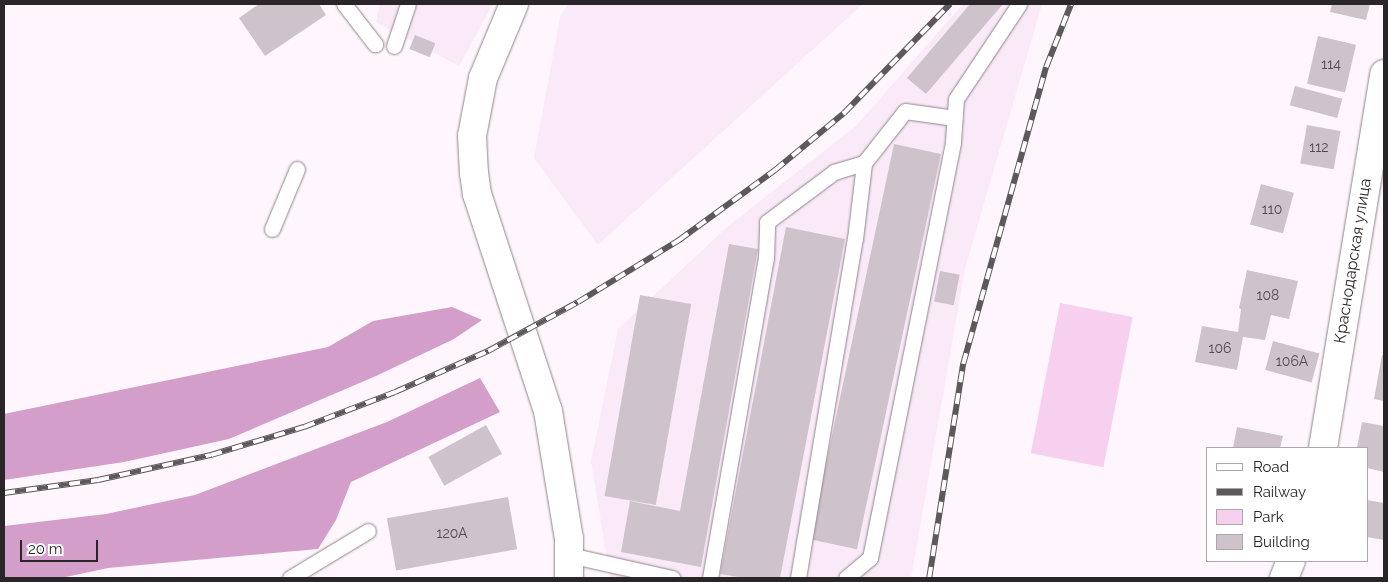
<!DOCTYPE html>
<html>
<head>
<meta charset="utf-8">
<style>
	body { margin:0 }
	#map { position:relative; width:1388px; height:582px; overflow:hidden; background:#fff6fd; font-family:Raleway,sans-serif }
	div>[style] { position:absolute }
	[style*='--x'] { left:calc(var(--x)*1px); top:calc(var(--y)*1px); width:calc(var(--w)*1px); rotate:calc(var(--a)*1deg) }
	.built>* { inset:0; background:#fae9f7 }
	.green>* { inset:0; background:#f7d0ef; transform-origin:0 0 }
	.forest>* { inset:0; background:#d39eca }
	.building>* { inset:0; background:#cec3cb; transform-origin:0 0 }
	.roads { filter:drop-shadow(0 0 1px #8e858c) drop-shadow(0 0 1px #8e858c) }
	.lane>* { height:15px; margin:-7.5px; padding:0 7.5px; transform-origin:7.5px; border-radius:7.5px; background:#fff }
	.street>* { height:28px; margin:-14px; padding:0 14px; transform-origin:14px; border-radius:14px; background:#fff }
	.primary>* { height:28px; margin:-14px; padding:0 14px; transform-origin:14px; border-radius:14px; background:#fff }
	.rail>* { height:5.5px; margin-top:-2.75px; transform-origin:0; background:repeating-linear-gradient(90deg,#fff 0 11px,#5d585c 0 22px); box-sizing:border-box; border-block:1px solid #5d585c }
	span { translate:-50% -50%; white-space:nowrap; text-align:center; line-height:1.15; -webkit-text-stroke:5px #fff; paint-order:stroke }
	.number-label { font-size:14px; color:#524c51 }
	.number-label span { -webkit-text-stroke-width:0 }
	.street-label { font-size:16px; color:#292528 }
	.frame { position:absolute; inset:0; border:5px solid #292528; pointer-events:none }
	.legend { position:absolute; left:1206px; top:447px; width:162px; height:115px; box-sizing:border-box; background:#fff; border:1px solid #a9a8a9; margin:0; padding:6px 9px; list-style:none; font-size:15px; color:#292528 }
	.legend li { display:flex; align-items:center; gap:10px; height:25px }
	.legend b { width:25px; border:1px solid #a9a8a9 }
	.scale { position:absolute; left:20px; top:540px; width:78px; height:22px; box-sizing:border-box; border:2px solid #292528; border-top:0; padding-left:6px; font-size:15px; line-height:18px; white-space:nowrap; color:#292528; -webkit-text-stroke:4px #fff; paint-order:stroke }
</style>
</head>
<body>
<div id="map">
	<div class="built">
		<i style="clip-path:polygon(380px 4px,493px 4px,459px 66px,376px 22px)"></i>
		<i style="clip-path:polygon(568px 4px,863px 4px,598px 245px,534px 158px,560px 17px)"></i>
		<i style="clip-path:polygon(963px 4px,1042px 4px,965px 269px,911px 578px,610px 578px,591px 461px,618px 329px,727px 227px,856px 126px)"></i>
	</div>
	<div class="green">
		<i style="left:1060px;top:303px;width:74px;height:153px;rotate:11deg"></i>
	</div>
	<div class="forest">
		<i style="clip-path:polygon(452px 307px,482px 320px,454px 339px,376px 376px,229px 439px,124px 462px,4px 480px,4px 414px,328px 347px,373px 321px)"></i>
		<i style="clip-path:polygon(480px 378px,500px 412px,351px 482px,336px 520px,318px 549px,108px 568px,61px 578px,4px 578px,4px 526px,106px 514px,195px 495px,387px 422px)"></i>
	</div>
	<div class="building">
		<i style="clip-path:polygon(259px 4px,319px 4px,326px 15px,265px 56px,239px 18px)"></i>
		<i style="clip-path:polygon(970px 4px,1003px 4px,926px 94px,907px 78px)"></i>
		<i style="clip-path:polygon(1332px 4px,1370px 4px,1366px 20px,1330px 12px)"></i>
		<i style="left:415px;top:35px;width:22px;height:15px;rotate:22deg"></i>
		<i style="left:1318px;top:36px;width:39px;height:49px;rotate:13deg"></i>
		<i style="left:1295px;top:86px;width:49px;height:20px;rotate:15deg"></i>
		<i style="left:1307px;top:125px;width:34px;height:39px;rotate:10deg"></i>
		<i style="left:894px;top:144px;width:48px;height:404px;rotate:12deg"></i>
		<i style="left:1261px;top:184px;width:34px;height:42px;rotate:15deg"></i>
		<i style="clip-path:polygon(786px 227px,845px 239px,780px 578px,744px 578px,720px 574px)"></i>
		<i style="clip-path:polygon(729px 244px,758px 249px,701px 567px,621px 552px,630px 501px,680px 511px)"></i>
		<i style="clip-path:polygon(1247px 270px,1298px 281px,1289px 319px,1271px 315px,1265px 340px,1243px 337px,1237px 370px,1195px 362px,1202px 326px,1238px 332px,1241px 309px,1239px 308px)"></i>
		<i style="left:940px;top:271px;width:20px;height:31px;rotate:11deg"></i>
		<i style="left:640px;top:295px;width:52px;height:204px;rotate:10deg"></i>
		<i style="left:1273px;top:341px;width:48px;height:30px;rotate:15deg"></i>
		<i style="clip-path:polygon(1382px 355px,1384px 356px,1384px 401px,1374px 399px)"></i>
		<i style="clip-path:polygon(1362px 422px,1384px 426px,1384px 472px,1367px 468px,1367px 448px,1357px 448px)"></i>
		<i style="left:486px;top:425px;width:33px;height:66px;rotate:61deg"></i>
		<i style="clip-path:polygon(1237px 427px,1283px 436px,1280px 448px,1233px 448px)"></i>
		<i style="left:508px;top:497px;width:53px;height:123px;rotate:80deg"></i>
		<i style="clip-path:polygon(1367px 500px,1384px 503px,1384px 540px,1367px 537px)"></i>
	</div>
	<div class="roads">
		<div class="lane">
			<i style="--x:344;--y:4;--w:51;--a:52.2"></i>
			<i style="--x:394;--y:46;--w:44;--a:-71.6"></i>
			<i style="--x:272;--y:229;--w:65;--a:-67.4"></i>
			<i style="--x:569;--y:555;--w:106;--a:12.6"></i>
			<i style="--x:290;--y:578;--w:91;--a:-31.1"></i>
			<i style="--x:710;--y:578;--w:325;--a:-80.1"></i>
			<i style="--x:766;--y:258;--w:36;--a:-88"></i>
			<i style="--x:767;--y:222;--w:84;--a:-36.7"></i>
			<i style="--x:834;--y:172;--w:31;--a:-17"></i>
			<i style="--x:798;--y:578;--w:344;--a:-80.5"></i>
			<i style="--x:855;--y:239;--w:77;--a:-83.2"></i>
			<i style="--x:864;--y:163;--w:66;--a:-51.7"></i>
			<i style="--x:905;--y:111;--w:50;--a:8"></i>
			<i style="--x:846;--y:578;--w:31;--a:-40"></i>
			<i style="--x:870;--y:558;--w:425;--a:-78.7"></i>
			<i style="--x:953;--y:141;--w:42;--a:-85.9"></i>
			<i style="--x:956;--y:99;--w:114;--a:-56.4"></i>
		</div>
		<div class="street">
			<i style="--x:1323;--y:448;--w:379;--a:-80.7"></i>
			<i style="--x:1284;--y:578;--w:18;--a:-68"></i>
		</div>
		<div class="primary">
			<i style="--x:514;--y:4;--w:80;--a:112.7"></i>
			<i style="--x:483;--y:78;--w:59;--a:100.7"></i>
			<i style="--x:472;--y:136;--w:37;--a:87"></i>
			<i style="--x:474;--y:173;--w:21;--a:82"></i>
			<i style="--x:477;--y:194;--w:228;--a:71.9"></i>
			<i style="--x:548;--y:411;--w:130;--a:80.7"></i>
			<i style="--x:569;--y:539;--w:39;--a:90"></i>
		</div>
	</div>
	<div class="rail">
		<i style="--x:4;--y:493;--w:95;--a:-7.9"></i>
		<i style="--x:98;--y:480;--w:116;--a:-12.5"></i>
		<i style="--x:211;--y:455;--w:97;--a:-16.8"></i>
		<i style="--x:304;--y:427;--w:97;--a:-21"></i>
		<i style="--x:395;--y:392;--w:102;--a:-23.8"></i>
		<i style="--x:488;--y:351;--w:102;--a:-28.6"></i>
		<i style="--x:578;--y:302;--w:119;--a:-31.5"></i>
		<i style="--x:679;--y:240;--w:119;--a:-36.1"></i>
		<i style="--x:775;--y:170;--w:89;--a:-39.6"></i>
		<i style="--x:844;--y:113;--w:152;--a:-45.8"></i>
		<i style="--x:929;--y:578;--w:217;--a:-81"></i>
		<i style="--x:963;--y:364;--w:308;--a:-74.4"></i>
		<i style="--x:1046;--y:67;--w:68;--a:-68.4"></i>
	</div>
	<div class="number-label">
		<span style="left:1331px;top:64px">114</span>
		<span style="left:1319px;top:147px">112</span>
		<span style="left:1272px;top:209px">110</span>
		<span style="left:1268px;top:295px">108</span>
		<span style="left:1220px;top:348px">106</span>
		<span style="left:1292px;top:361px">106А</span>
		<span style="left:452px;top:533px">120А</span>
	</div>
	<div class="street-label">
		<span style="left:1353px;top:261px;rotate:-81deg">Краснодарская улица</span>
	</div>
	<div class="frame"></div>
	<ul class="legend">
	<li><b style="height:6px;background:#fff"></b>Road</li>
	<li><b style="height:6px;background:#5d585c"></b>Railway</li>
	<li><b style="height:14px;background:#f7d0ef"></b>Park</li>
	<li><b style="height:14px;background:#cec3cb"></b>Building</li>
	</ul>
	<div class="scale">20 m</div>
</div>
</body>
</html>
